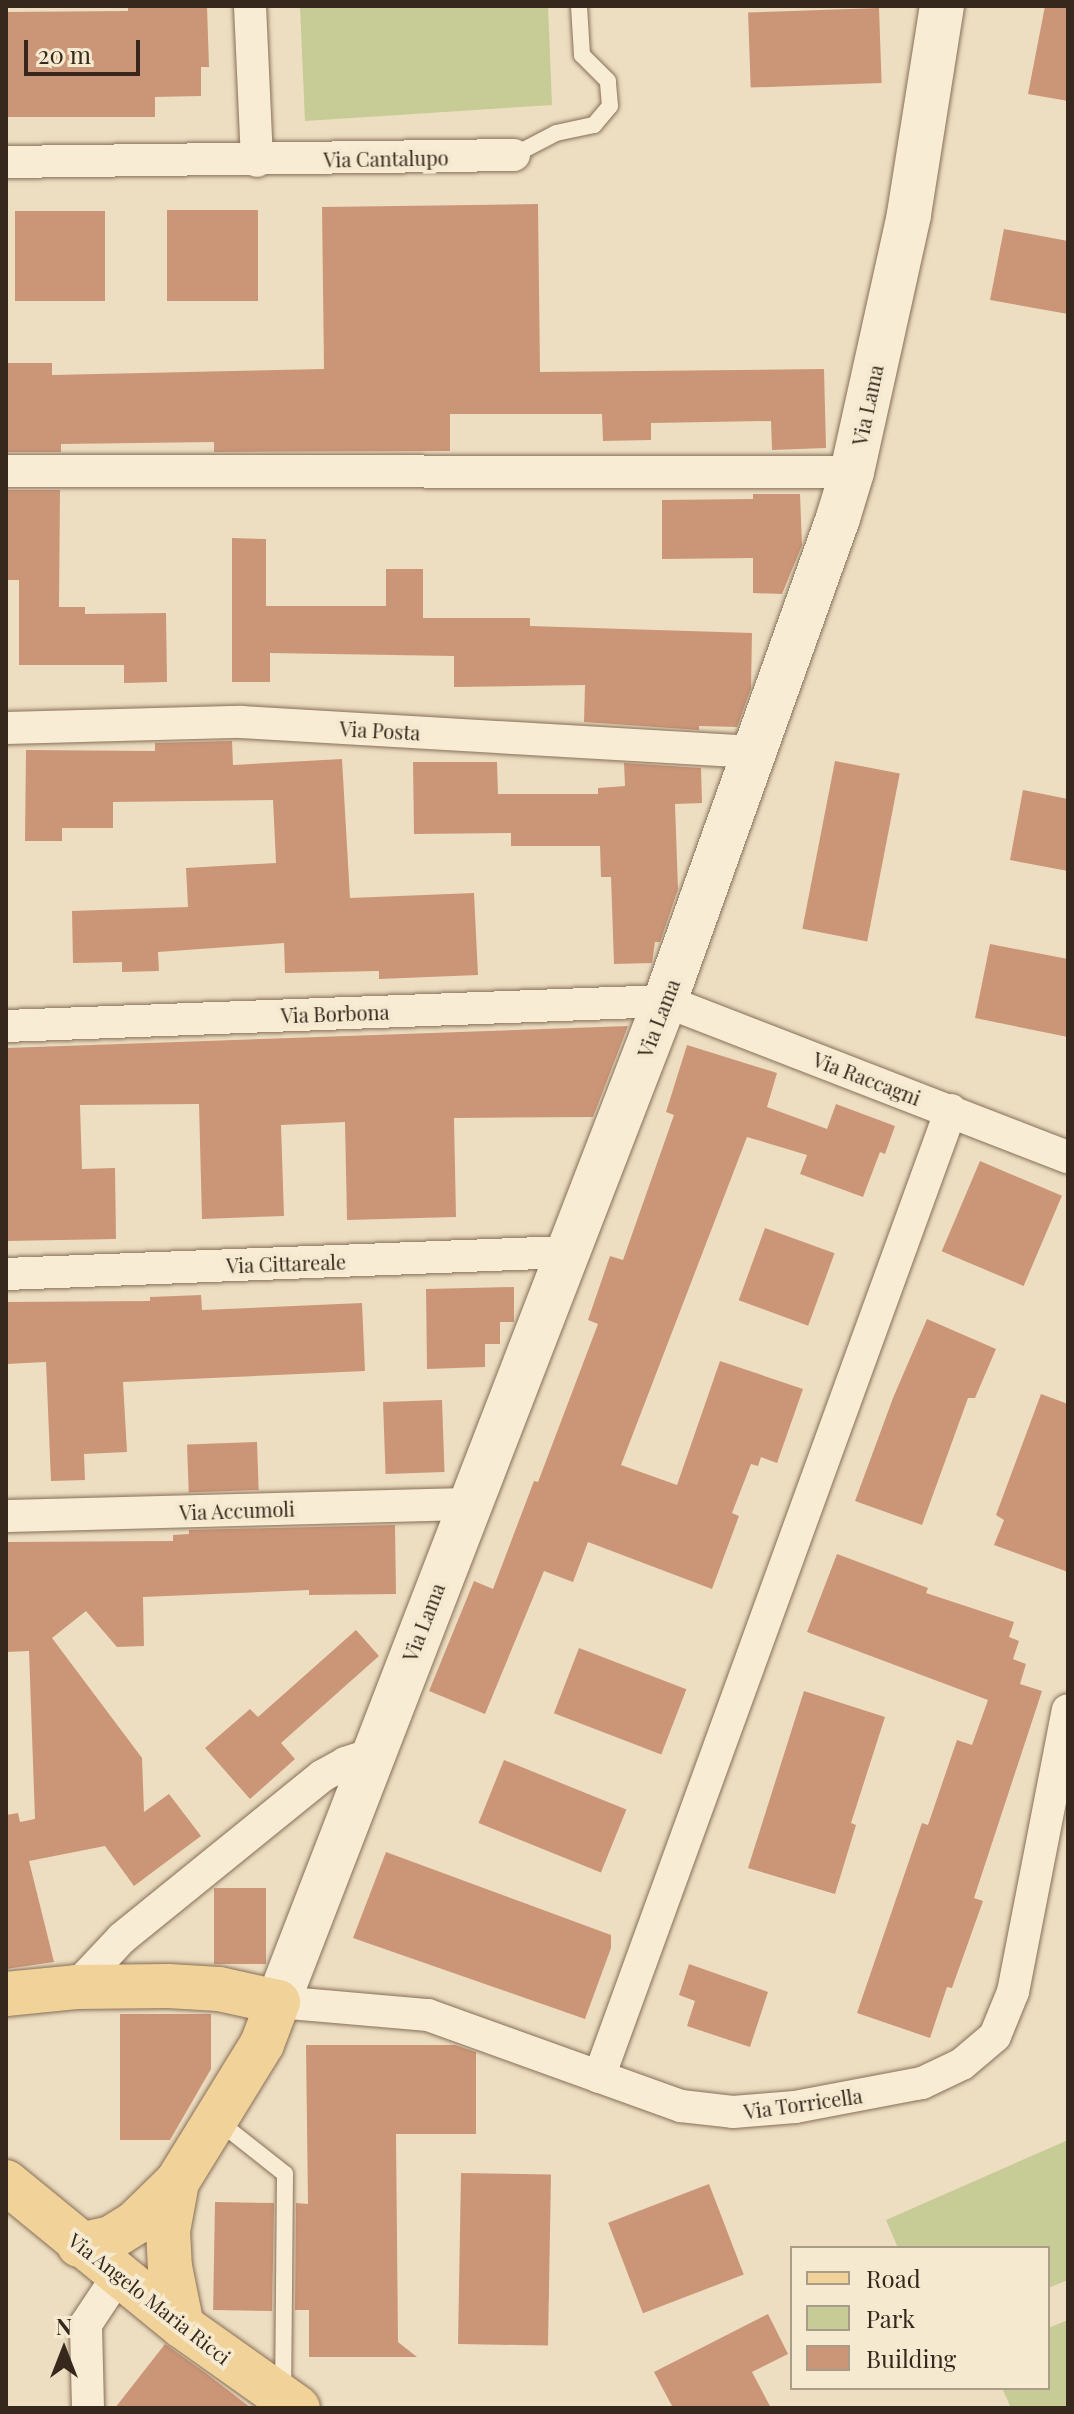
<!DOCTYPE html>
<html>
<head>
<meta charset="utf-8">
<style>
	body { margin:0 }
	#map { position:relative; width:1074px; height:2414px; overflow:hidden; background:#eddec1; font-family:"Playfair Display",serif }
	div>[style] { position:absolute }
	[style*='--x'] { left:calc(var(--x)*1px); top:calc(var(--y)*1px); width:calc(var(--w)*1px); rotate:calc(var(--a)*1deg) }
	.green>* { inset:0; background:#c7cb95 }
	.building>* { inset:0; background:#cb9677; transform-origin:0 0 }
	.roads { filter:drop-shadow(0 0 2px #876f59) drop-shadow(0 0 2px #876f59) }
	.lane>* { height:16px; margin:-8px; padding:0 8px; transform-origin:8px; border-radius:8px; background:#f8ecd4 }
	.street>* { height:32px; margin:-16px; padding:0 16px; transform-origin:16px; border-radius:16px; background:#f8ecd4 }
	.secondary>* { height:44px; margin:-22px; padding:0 22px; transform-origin:22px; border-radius:22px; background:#f8ecd4 }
	.primary>* { height:44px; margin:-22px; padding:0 22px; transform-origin:22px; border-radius:22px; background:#f1d298 }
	span { translate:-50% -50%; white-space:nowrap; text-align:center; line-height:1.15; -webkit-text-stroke:8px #f5e9d0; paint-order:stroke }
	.street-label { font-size:20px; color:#36281d }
	.frame { position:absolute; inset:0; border:8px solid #36281d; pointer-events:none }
	.legend { position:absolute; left:790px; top:2246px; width:260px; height:144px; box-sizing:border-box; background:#f5e9d0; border:2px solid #a99c88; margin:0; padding:10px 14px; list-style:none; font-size:24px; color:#36281d }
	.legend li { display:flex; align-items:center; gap:16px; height:40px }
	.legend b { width:40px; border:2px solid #a99c88 }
	.north { position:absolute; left:24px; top:2310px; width:80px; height:80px; -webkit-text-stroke:6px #f5e9d0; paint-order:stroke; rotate:0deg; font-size:22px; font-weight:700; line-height:32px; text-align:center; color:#36281d }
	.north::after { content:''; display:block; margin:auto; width:28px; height:36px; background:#36281d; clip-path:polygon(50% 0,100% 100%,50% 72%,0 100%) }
	.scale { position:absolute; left:24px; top:40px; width:116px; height:36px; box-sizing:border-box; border:4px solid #36281d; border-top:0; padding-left:10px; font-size:24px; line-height:28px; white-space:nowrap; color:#36281d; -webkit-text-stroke:6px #f5e9d0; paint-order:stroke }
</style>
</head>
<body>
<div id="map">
	<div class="green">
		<i style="clip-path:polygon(300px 6px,548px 6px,552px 105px,305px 121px)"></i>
		<i style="clip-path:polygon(1068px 2140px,1068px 2280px,1048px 2288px,1048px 2248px,898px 2248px,886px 2220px)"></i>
		<i style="clip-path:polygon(1068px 2320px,1068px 2408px,1011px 2408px,1002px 2388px,1048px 2388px,1048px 2328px)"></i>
	</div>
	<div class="building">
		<i style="clip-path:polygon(128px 6px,207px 6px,209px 67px,201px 67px,201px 96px,155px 97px,155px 117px,6px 117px,6px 12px,128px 11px)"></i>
		<i style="clip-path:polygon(1045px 6px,1068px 6px,1068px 101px,1028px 94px)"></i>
		<i style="left:879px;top:8px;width:75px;height:131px;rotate:88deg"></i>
		<i style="clip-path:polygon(538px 204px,540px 372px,824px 369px,826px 448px,772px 450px,771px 421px,651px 423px,651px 440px,603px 441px,602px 414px,450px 414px,450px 451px,214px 452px,214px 442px,61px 444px,61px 452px,6px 452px,6px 363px,52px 363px,52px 375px,324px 369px,322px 207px)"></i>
		<i style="left:258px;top:210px;width:91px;height:91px;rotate:90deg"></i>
		<i style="left:15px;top:211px;width:90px;height:90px"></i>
		<i style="clip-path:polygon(1004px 229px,1068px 241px,1068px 314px,990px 300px)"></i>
		<i style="clip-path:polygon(6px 490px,60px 490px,59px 607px,85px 607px,85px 614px,166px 613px,167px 682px,124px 683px,124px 665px,19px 665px,19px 580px,6px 580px)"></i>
		<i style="clip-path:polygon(753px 494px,800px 494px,802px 545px,782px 594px,753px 593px,753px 558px,662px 559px,662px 500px,753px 499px)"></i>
		<i style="clip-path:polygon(232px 538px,266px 539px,266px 606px,386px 606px,386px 569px,423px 569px,423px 618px,530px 618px,530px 626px,752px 633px,751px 688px,737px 727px,699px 726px,699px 730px,584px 722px,585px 685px,454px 687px,454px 656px,270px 653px,270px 682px,232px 682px)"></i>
		<i style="clip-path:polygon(232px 741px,233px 765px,342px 759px,350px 898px,474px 893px,478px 975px,379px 979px,379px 971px,285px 973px,284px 943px,158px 952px,159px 971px,122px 972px,122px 962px,73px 963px,72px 911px,188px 907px,186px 868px,276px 863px,273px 800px,113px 802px,113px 828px,62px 828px,62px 841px,25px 841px,26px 750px,155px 751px,155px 743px)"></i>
		<i style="left:835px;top:761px;width:66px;height:171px;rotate:11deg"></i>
		<i style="clip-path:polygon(413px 762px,497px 762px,498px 794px,598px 794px,598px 788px,625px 786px,624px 763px,701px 768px,702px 803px,675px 804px,678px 889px,660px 942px,655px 942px,652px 963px,614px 964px,611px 877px,601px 877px,600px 846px,511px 846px,511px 833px,414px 834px)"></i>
		<i style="clip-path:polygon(1023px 790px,1068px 799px,1068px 871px,1010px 860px)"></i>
		<i style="clip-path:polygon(990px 944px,1068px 959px,1068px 1037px,975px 1018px)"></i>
		<i style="clip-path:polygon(628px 1026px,593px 1117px,454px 1118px,456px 1217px,347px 1220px,345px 1122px,281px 1125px,284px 1216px,202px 1219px,199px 1104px,80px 1105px,82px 1169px,115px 1168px,116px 1239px,6px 1241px,6px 1048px)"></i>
		<i style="clip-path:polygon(687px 1045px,777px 1073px,767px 1107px,827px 1129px,836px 1104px,895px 1126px,885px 1154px,880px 1152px,863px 1197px,800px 1174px,807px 1155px,747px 1137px,621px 1465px,677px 1485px,720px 1361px,803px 1389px,777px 1463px,761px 1457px,758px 1466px,751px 1464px,732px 1513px,739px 1516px,712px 1589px,588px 1542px,573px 1582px,544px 1571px,485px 1714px,429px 1691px,474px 1581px,493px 1589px,534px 1481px,538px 1482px,598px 1324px,588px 1320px,610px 1256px,623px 1260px,674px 1115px,666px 1112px)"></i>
		<i style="left:980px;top:1161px;width:89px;height:98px;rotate:23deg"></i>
		<i style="left:765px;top:1228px;width:74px;height:77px;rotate:20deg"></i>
		<i style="clip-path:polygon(514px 1287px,514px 1322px,500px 1322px,500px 1344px,485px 1344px,485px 1367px,427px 1369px,426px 1289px)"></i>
		<i style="clip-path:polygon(201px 1295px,202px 1310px,362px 1303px,365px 1371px,123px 1382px,127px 1452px,84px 1454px,85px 1480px,51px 1481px,46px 1362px,6px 1364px,6px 1302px,150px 1301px,150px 1297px)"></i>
		<i style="clip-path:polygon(927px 1319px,996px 1349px,975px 1398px,968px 1398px,922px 1525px,855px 1501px,893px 1398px)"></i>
		<i style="clip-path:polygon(1041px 1394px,1068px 1404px,1068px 1572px,994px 1545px,1004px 1520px,996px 1515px)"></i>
		<i style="left:442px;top:1400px;width:72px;height:59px;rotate:88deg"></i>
		<i style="left:257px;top:1442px;width:48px;height:70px;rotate:88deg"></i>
		<i style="clip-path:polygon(395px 1525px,396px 1594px,309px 1595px,309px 1590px,143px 1597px,144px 1646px,117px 1647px,86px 1611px,52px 1638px,142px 1758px,144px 1812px,169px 1794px,201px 1836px,134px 1886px,105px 1846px,29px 1861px,54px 1962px,6px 1969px,6px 1815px,18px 1813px,20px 1822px,35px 1819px,29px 1651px,6px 1652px,6px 1542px,173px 1541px,173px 1535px,189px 1534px,189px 1530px)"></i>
		<i style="clip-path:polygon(837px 1554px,928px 1588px,926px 1593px,1014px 1622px,1009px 1637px,1019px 1641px,1013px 1659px,1026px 1664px,1020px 1684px,1042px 1691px,974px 1898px,983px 1901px,952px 1988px,947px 1987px,930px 2038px,857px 2013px,922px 1823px,928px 1825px,957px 1740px,972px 1745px,988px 1700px,807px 1632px)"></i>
		<i style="clip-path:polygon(356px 1630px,379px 1656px,281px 1743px,295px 1759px,250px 1799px,205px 1748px,250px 1709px,258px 1717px)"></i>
		<i style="left:579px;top:1648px;width:115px;height:70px;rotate:21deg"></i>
		<i style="clip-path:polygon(804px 1691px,885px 1717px,851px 1823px,856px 1825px,835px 1894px,748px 1868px)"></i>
		<i style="left:504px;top:1760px;width:132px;height:68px;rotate:22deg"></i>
		<i style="clip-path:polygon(386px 1852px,611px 1935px,611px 1948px,585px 2019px,353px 1938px)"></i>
		<i style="left:214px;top:1888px;width:52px;height:76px"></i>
		<i style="clip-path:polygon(689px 1964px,768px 1992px,750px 2047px,687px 2026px,695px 2001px,679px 1995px)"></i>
		<i style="clip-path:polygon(120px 2014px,211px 2014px,211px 2069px,170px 2140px,120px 2140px)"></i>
		<i style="clip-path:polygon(306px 2045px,455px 2045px,476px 2052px,476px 2134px,396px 2134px,398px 2342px,417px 2357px,309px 2357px,309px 2310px,295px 2310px,296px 2203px,308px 2204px)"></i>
		<i style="left:461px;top:2173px;width:90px;height:171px;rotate:1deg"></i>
		<i style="left:709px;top:2184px;width:97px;height:108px;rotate:69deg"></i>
		<i style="left:215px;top:2202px;width:59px;height:108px;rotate:1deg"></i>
		<i style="clip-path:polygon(768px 2314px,788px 2354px,752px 2372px,771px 2408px,673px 2408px,654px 2372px)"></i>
		<i style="clip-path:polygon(165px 2344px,207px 2374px,251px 2408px,115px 2408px)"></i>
	</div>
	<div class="roads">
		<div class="lane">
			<i style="--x:514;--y:155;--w:47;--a:-27.6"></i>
			<i style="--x:556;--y:133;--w:39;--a:-12"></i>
			<i style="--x:594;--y:125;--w:25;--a:-50"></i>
			<i style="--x:610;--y:106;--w:25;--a:-95"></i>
			<i style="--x:608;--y:81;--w:37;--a:-135"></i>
			<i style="--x:582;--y:55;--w:49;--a:-93.5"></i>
			<i style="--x:218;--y:2121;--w:85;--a:38.3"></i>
			<i style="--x:285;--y:2174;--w:216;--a:90.5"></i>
		</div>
		<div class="street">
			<i style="--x:250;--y:6;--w:155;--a:87.4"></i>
			<i style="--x:6;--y:162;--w:508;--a:-0.79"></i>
			<i style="--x:6;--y:471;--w:846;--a:0.07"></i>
			<i style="--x:6;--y:728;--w:235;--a:-1.5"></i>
			<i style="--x:241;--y:722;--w:514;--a:3.35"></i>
			<i style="--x:6;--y:1026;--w:659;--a:-2.17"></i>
			<i style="--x:665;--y:1001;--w:432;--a:21.2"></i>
			<i style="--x:6;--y:1274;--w:561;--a:-2.25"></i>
			<i style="--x:6;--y:1516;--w:463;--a:-1.5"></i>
			<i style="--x:76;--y:1987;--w:67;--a:-46.8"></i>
			<i style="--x:122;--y:1938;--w:257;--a:-39"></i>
			<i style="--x:322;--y:1776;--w:26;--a:-29"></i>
			<i style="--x:345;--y:1763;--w:26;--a:-18"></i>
			<i style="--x:278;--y:2002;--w:151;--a:5"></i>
			<i style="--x:428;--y:2015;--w:269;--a:19.8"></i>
			<i style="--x:681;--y:2106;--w:52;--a:6.6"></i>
			<i style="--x:733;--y:2112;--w:62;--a:-4.6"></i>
			<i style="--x:795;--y:2107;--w:129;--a:-10.7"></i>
			<i style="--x:922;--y:2083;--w:44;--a:-25.4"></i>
			<i style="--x:962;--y:2064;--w:43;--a:-40.3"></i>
			<i style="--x:995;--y:2036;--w:48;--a:-67.8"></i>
			<i style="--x:1013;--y:1992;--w:287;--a:-79"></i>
			<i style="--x:599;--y:2077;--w:1029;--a:-70"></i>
			<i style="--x:88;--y:2408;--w:84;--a:-91.4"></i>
			<i style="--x:86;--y:2324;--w:58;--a:-56.3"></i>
		</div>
		<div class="secondary">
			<i style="--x:278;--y:2002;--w:1073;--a:-68.86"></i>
			<i style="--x:665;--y:1001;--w:513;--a:-70.29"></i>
			<i style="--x:838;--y:518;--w:48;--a:-73.1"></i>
			<i style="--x:852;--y:472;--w:264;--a:-77.5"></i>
			<i style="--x:909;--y:214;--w:211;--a:-81"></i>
		</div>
		<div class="primary">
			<i style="--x:6;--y:1994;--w:70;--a:-5.7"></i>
			<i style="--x:76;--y:1987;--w:92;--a:-0.6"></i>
			<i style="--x:168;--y:1986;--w:51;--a:3.4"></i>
			<i style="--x:219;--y:1989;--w:60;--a:12.4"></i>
			<i style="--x:278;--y:2002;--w:45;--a:110.9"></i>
			<i style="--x:262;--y:2044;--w:162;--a:121.6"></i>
			<i style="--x:177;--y:2182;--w:50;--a:100.4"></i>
			<i style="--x:168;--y:2231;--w:36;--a:87"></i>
			<i style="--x:170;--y:2267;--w:60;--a:78.5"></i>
			<i style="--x:6;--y:2182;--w:227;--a:39.3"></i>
			<i style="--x:182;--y:2326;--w:142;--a:35.3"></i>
			<i style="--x:79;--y:2245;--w:33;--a:-12"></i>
			<i style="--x:111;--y:2238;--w:28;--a:-32"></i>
			<i style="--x:135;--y:2223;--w:59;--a:-44.3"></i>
		</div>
	</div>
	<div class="street-label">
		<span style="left:386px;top:158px;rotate:-1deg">Via Cantalupo</span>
		<span style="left:867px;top:405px;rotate:-78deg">Via Lama</span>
		<span style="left:380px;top:730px;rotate:3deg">Via Posta</span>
		<span style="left:335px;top:1013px;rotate:-2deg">Via Borbona</span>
		<span style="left:658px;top:1018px;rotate:-69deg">Via Lama</span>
		<span style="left:867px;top:1078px;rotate:21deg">Via Raccagni</span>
		<span style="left:286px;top:1263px;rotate:-2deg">Via Cittareale</span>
		<span style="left:237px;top:1510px;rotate:-2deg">Via Accumoli</span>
		<span style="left:423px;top:1622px;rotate:-69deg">Via Lama</span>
		<span style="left:803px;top:2103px;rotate:-8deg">Via Torricella</span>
		<span style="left:150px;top:2298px;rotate:38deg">Via Angelo Maria Ricci</span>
	</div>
	<div class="frame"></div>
	<ul class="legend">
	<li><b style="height:10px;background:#f1d298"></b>Road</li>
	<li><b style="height:22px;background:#c7cb95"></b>Park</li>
	<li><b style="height:22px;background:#cb9677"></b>Building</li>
	</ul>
	<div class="north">N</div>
	<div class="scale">20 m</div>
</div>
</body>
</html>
